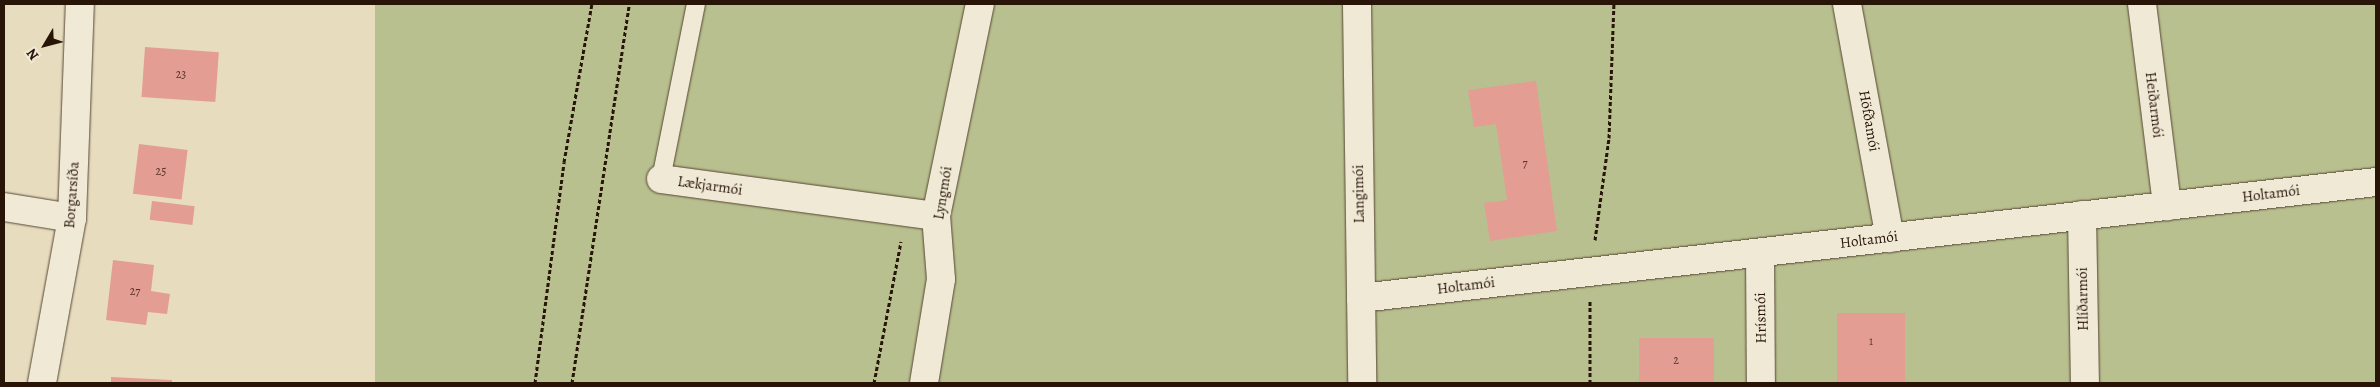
<!DOCTYPE html>
<html>
<head>
<meta charset="utf-8">
<style>
	body { margin:0 }
	#map { position:relative; width:2380px; height:387px; overflow:hidden; background:#e7ddbe; font-family:Alegreya,serif }
	div>[style] { position:absolute }
	[style*='--x'] { left:calc(var(--x)*1px); top:calc(var(--y)*1px); width:calc(var(--w)*1px); rotate:calc(var(--a)*1deg) }
	.green>* { inset:0; background:#b9c08f; transform-origin:0 0 }
	.building>* { inset:0; background:#e49d92; transform-origin:0 0 }
	.path>* { height:3px; margin-top:-1.5px; transform-origin:0; background:repeating-linear-gradient(90deg,#291408 0 4px,transparent 0 6.5px) }
	.roads { filter:drop-shadow(0 0 1px #584636) drop-shadow(0 0 1px #584636) }
	.lane>* { height:18px; margin:-9px; padding:0 9px; transform-origin:9px; border-radius:9px; background:#efe9d5 }
	.street>* { height:28px; margin:-14px; padding:0 14px; transform-origin:14px; border-radius:14px; background:#efe9d5 }
	span { translate:-50% -50%; white-space:nowrap; text-align:center; line-height:1.15; -webkit-text-stroke:5px #efe9d5; paint-order:stroke }
	.number-label { font-size:12px; color:#58362a }
	.number-label span { -webkit-text-stroke-width:0 }
	.street-label { font-size:15px; color:#291408 }
	.frame { position:absolute; inset:0; border:5px solid #291408; pointer-events:none }
	.north { position:absolute; left:20px; top:20px; width:50px; height:50px; -webkit-text-stroke:4px #efe9d5; paint-order:stroke; rotate:233deg; font-size:14px; font-weight:700; line-height:20px; text-align:center; color:#291408 }
	.north::after { content:''; display:block; margin:auto; width:18px; height:22px; background:#291408; clip-path:polygon(50% 0,100% 100%,50% 72%,0 100%) }
</style>
</head>
<body>
<div id="map">
	<div class="green">
		<i style="left:375px;top:4px;width:2001px;height:387px"></i>
	</div>
	<div class="building">
		<i style="left:145px;top:47px;width:74px;height:50px;rotate:4deg"></i>
		<i style="clip-path:polygon(1536px 81px,1557px 231px,1490px 241px,1484px 203px,1507px 200px,1496px 124px,1474px 127px,1468px 90px)"></i>
		<i style="left:139px;top:144px;width:49px;height:50px;rotate:7deg"></i>
		<i style="left:152px;top:201px;width:43px;height:19px;rotate:7deg"></i>
		<i style="clip-path:polygon(113px 260px,154px 265px,151px 291px,170px 294px,167px 314px,148px 312px,146px 325px,106px 320px)"></i>
		<i style="left:1837px;top:313px;width:68px;height:70px"></i>
		<i style="left:1639px;top:338px;width:75px;height:45px"></i>
		<i style="clip-path:polygon(111px 377px,172px 380px,172px 383px,111px 383px)"></i>
	</div>
	<div class="path">
		<i style="--x:1595;--y:240;--w:103;--a:-82.2"></i>
		<i style="--x:1609;--y:138;--w:134;--a:-87.9"></i>
		<i style="--x:535;--y:383;--w:223;--a:-82.5"></i>
		<i style="--x:564;--y:162;--w:160;--a:-80"></i>
		<i style="--x:572;--y:383;--w:383;--a:-81.4"></i>
		<i style="--x:874;--y:383;--w:144;--a:-79.2"></i>
		<i style="--x:1590;--y:383;--w:82;--a:-90"></i>
	</div>
	<div class="roads">
		<div class="lane">
			<i style="--x:661;--y:179;--w:178;--a:-78.7"></i>
		</div>
		<div class="street">
			<i style="--x:1357;--y:4;--w:379;--a:89.2"></i>
			<i style="--x:1847;--y:4;--w:238;--a:79.6"></i>
			<i style="--x:2142;--y:4;--w:204;--a:82.9"></i>
			<i style="--x:661;--y:179;--w:277;--a:7.7"></i>
			<i style="--x:4;--y:207;--w:69;--a:9.2"></i>
			<i style="--x:2082;--y:215;--w:168;--a:89"></i>
			<i style="--x:1760;--y:253;--w:130;--a:89.6"></i>
			<i style="--x:1361;--y:298;--w:1022;--a:-6.52"></i>
			<i style="--x:42;--y:383;--w:168;--a:-79.7"></i>
			<i style="--x:72;--y:218;--w:214;--a:-87.9"></i>
			<i style="--x:924;--y:383;--w:105;--a:-80.7"></i>
			<i style="--x:941;--y:279;--w:63;--a:-94.5"></i>
			<i style="--x:936;--y:216;--w:217;--a:-78.3"></i>
		</div>
	</div>
	<div class="number-label">
		<span style="left:181px;top:75px">23</span>
		<span style="left:1525px;top:164px">7</span>
		<span style="left:161px;top:172px">25</span>
		<span style="left:135px;top:292px">27</span>
		<span style="left:1871px;top:342px">1</span>
		<span style="left:1676px;top:361px">2</span>
	</div>
	<div class="street-label">
		<span style="left:2154px;top:105px;rotate:83deg">Heiðarmói</span>
		<span style="left:1869px;top:121px;rotate:80deg">Höfðamói</span>
		<span style="left:710px;top:186px;rotate:8deg">Lækjarmói</span>
		<span style="left:943px;top:193px;rotate:-81deg">Lyngmói</span>
		<span style="left:1359px;top:194px;rotate:-91deg">Langimói</span>
		<span style="left:2271px;top:194px;rotate:-7deg">Holtamói</span>
		<span style="left:72px;top:195px;rotate:-86deg">Borgarsíða</span>
		<span style="left:1869px;top:240px;rotate:-7deg">Holtamói</span>
		<span style="left:1466px;top:286px;rotate:-7deg">Holtamói</span>
		<span style="left:2083px;top:299px;rotate:-91deg">Hlíðarmói</span>
		<span style="left:1761px;top:318px;rotate:-91deg">Hrísmói</span>
	</div>
	<div class="frame"></div>
	<div class="north">N</div>
</div>
</body>
</html>
